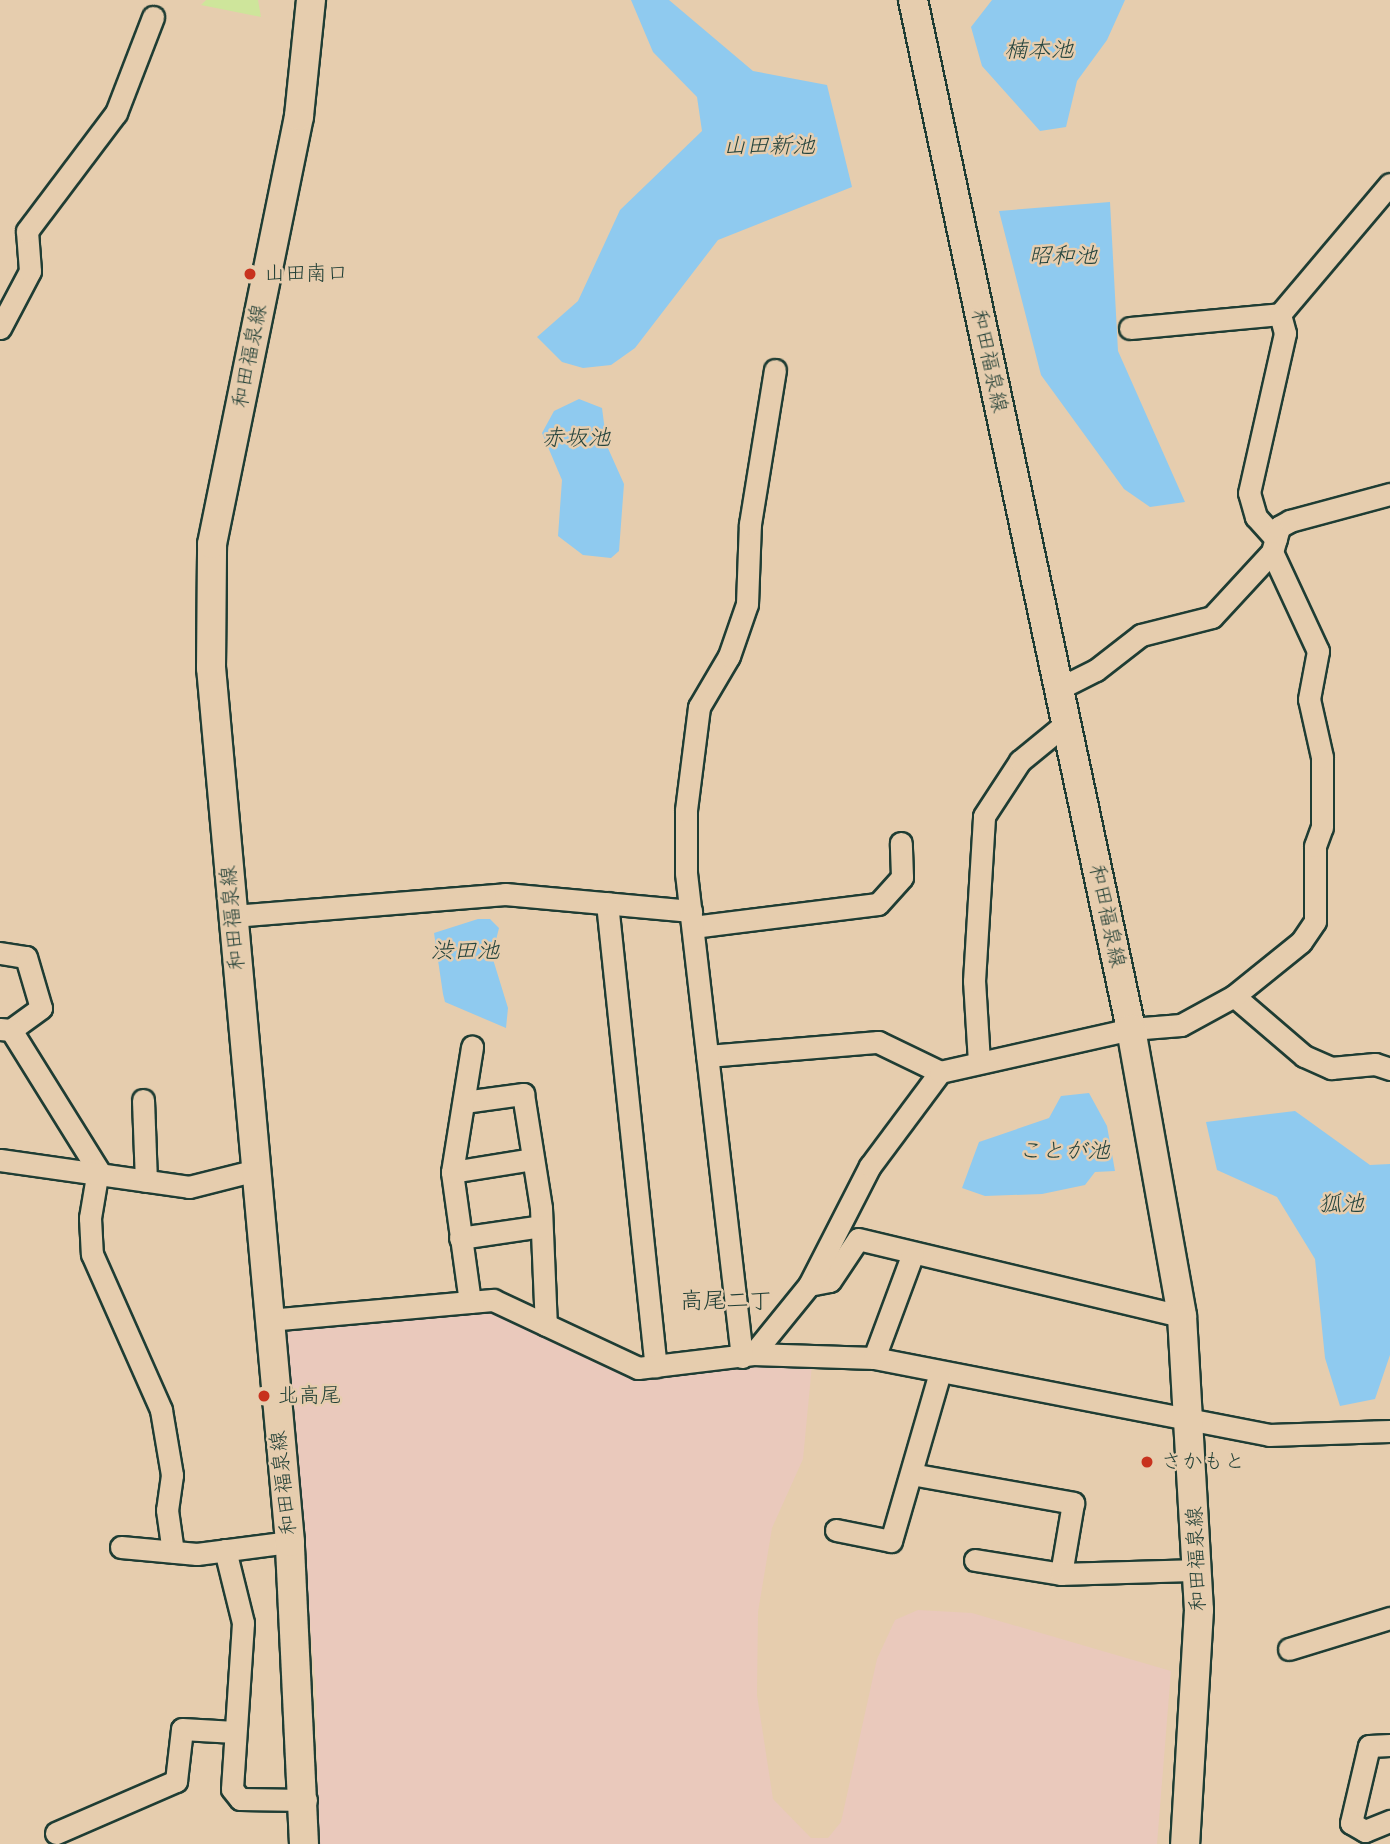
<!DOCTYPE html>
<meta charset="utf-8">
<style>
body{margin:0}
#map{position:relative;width:1390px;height:1844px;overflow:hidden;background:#e6cdae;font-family:"Balsamiq Sans","Klee One",sans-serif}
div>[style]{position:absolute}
.built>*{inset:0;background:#eac9bc}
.green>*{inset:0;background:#cee59b}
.water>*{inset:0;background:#8fcaef}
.roads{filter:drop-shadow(2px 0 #1f3d34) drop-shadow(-2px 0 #1f3d34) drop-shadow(0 2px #1f3d34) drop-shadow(0 -2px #1f3d34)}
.minor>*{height:21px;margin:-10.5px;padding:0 10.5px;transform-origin:10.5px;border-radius:10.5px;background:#e6cdae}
.major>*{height:28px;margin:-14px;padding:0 14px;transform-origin:14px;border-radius:14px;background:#e6cdae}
.dots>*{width:19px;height:19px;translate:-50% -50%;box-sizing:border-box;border:4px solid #e6cdae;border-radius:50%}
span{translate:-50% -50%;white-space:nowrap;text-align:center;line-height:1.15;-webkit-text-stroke:5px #e6cdae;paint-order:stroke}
.poi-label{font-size:21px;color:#1f3d34}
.left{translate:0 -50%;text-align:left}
.street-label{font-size:21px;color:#1f3d34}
.water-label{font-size:23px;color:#25443d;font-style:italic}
.neighbourhood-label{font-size:23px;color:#1f3d34}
</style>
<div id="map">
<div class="built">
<div style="clip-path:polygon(496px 1309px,593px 1358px,812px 1365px,803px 1459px,772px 1528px,758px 1612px,757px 1695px,773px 1799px,811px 1838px,828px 1838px,841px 1822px,877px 1659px,895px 1620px,918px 1610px,972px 1613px,1171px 1671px,1157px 1844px,319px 1844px,316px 1687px,283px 1331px,290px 1322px)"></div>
</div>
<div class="green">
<div style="clip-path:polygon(206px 0,258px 0,261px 17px,201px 5px)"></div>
</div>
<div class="water">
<div style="clip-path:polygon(631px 0,669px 0,753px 71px,827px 85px,852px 187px,718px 240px,635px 348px,611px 365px,583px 368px,562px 362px,537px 337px,578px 301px,620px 210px,702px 131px,697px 97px,653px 52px)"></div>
<div style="clip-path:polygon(992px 0,1125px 0,1107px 40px,1077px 81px,1066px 127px,1040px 131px,982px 66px,971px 27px)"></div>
<div style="clip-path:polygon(1110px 202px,1118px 351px,1185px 502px,1150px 507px,1124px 489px,1041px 375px,999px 211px)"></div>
<div style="clip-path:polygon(579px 399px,602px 408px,607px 446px,624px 484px,619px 551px,611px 558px,583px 555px,558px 536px,562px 480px,542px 433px,554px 411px)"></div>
<div style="clip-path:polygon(478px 919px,490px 919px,499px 928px,492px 956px,508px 1008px,506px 1028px,445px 1002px,443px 994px,434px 933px)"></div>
<div style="clip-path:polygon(1089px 1093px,1107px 1126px,1115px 1171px,1095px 1172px,1085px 1185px,1042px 1194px,985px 1196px,962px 1188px,979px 1142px,1049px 1118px,1061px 1096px)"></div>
<div style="clip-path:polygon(1295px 1111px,1370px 1165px,1390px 1164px,1390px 1355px,1375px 1399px,1340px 1406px,1325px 1358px,1315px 1259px,1277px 1197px,1217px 1170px,1206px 1122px)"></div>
</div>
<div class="roads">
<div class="minor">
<div style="left:0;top:328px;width:64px;rotate:-62.2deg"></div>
<div style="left:30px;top:271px;width:40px;rotate:-94.3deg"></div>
<div style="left:27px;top:231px;width:148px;rotate:-53deg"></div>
<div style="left:116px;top:113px;width:103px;rotate:-68.9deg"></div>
<div style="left:1130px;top:328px;width:151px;rotate:-5.3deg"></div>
<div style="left:1280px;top:314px;width:170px;rotate:-49.8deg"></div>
<div style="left:1276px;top:539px;width:30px;rotate:-132deg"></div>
<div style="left:1256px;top:517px;width:25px;rotate:-106deg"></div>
<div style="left:1249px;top:493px;width:164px;rotate:-77.3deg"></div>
<div style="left:1285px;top:333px;width:20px;rotate:-105deg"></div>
<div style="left:1058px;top:689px;width:42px;rotate:-26.6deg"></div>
<div style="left:1096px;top:670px;width:57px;rotate:-37.9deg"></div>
<div style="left:1141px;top:635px;width:73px;rotate:-14.2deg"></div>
<div style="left:1212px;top:617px;width:88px;rotate:-47.3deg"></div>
<div style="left:1272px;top:552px;width:26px;rotate:-74deg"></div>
<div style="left:1279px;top:527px;width:13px;rotate:-29deg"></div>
<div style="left:1290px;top:521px;width:104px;rotate:-15.1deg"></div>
<div style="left:607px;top:903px;width:466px;rotate:84deg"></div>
<div style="left:233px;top:916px;width:273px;rotate:-4.6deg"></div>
<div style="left:505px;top:894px;width:187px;rotate:5.2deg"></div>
<div style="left:693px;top:927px;width:186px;rotate:-7.1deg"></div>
<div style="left:878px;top:904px;width:36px;rotate:-48deg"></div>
<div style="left:902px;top:877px;width:34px;rotate:-92deg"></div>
<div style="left:0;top:953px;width:26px;rotate:9deg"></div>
<div style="left:26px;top:957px;width:53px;rotate:73.6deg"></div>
<div style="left:41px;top:1008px;width:37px;rotate:144deg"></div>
<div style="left:1234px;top:996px;width:92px;rotate:40.6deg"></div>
<div style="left:1304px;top:1056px;width:30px;rotate:24deg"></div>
<div style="left:1331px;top:1068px;width:44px;rotate:-5.2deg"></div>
<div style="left:1375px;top:1064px;width:16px;rotate:18deg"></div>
<div style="left:0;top:1029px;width:11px;rotate:5deg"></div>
<div style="left:11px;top:1030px;width:165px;rotate:58.1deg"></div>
<div style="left:98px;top:1170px;width:49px;rotate:99.5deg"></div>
<div style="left:90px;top:1218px;width:36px;rotate:87deg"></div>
<div style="left:92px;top:1254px;width:171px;rotate:66.1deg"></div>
<div style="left:161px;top:1410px;width:66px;rotate:80.4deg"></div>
<div style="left:172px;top:1475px;width:35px;rotate:98deg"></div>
<div style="left:167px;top:1510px;width:42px;rotate:81.9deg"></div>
<div style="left:707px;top:1056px;width:172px;rotate:-4.7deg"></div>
<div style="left:878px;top:1042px;width:69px;rotate:25.8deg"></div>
<div style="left:979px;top:1062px;width:81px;rotate:-93.5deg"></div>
<div style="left:974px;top:981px;width:165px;rotate:-86.5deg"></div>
<div style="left:984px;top:816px;width:66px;rotate:-56.8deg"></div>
<div style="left:1020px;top:761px;width:58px;rotate:-39.4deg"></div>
<div style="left:143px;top:1100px;width:81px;rotate:87.9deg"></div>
<div style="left:464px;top:1102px;width:60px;rotate:-7.7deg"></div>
<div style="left:523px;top:1094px;width:115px;rotate:81deg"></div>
<div style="left:541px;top:1208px;width:117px;rotate:87.6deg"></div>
<div style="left:0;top:1160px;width:191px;rotate:8.1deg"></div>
<div style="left:189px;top:1187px;width:69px;rotate:-14.2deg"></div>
<div style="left:452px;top:1172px;width:81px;rotate:-9.2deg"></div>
<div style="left:460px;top:1238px;width:82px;rotate:-8.4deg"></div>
<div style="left:809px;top:1285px;width:21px;rotate:-11deg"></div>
<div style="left:830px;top:1281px;width:50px;rotate:-56.3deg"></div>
<div style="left:858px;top:1239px;width:333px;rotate:13.4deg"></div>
<div style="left:470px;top:1302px;width:131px;rotate:-97.9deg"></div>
<div style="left:452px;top:1172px;width:127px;rotate:-80.9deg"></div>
<div style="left:268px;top:1320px;width:226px;rotate:-5.1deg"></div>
<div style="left:493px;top:1300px;width:160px;rotate:25.1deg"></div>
<div style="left:638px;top:1368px;width:116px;rotate:-6.9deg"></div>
<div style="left:753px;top:1354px;width:121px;rotate:1.9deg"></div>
<div style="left:874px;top:1358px;width:402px;rotate:11deg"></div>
<div style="left:1269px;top:1435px;width:121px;rotate:-1.9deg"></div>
<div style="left:753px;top:1354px;width:89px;rotate:-50.9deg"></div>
<div style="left:809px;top:1285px;width:134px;rotate:-62.9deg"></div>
<div style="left:870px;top:1166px;width:117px;rotate:-53.3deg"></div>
<div style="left:940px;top:1072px;width:196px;rotate:-12.7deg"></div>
<div style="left:1131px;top:1029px;width:50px;rotate:-4.6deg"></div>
<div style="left:1181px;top:1025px;width:60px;rotate:-28.7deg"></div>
<div style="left:1234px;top:996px;width:86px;rotate:-38.9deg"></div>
<div style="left:1301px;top:942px;width:25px;rotate:-56deg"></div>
<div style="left:1315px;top:921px;width:75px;rotate:-90deg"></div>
<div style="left:1315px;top:846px;width:20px;rotate:-70deg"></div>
<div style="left:1322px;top:827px;width:70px;rotate:-90deg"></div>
<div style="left:1322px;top:757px;width:59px;rotate:-102.6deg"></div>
<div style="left:1309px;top:699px;width:49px;rotate:-79.4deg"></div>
<div style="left:1318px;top:651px;width:109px;rotate:-114.9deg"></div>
<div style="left:742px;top:1357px;width:487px;rotate:-96.6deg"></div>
<div style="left:686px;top:873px;width:63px;rotate:-90deg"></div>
<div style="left:686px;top:810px;width:104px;rotate:-82.8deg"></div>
<div style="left:699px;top:707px;width:59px;rotate:-59.5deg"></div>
<div style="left:729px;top:656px;width:55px;rotate:-70.9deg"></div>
<div style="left:747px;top:604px;width:80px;rotate:-87.9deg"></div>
<div style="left:750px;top:524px;width:156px;rotate:-80.8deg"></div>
<div style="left:874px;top:1358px;width:112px;rotate:-69.6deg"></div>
<div style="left:911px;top:1474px;width:165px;rotate:10.1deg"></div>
<div style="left:1073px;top:1503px;width:72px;rotate:99.6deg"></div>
<div style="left:836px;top:1530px;width:56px;rotate:11.3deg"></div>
<div style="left:891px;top:1541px;width:176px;rotate:-73.8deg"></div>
<div style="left:121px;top:1547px;width:76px;rotate:5.3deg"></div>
<div style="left:197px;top:1554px;width:94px;rotate:-7.4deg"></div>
<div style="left:225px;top:1550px;width:75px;rotate:76.1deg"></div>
<div style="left:243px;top:1623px;width:166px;rotate:93.8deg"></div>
<div style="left:232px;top:1789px;width:13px;rotate:51deg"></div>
<div style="left:240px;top:1799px;width:66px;rotate:0.9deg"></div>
<div style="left:975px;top:1560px;width:87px;rotate:9.2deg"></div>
<div style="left:1061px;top:1574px;width:137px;rotate:-1.7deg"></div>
<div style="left:1289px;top:1649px;width:106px;rotate:-17.1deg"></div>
<div style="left:1390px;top:1745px;width:21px;rotate:177deg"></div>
<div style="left:1369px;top:1746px;width:79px;rotate:103.2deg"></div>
<div style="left:1351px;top:1823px;width:16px;rotate:30deg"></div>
<div style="left:1365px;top:1831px;width:27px;rotate:-22deg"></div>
<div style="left:56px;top:1833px;width:131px;rotate:-23.4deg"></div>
<div style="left:176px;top:1781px;width:52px;rotate:-83.4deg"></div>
<div style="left:182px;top:1729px;width:53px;rotate:3.2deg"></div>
</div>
<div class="major">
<div style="left:913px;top:0;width:1052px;rotate:78.04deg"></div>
<div style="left:1131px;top:1029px;width:291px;rotate:79.9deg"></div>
<div style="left:1182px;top:1316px;width:294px;rotate:86.7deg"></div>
<div style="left:1199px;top:1610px;width:234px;rotate:93.4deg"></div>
<div style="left:304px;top:1844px;width:302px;rotate:-92.7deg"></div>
<div style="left:290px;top:1542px;width:878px;rotate:-95.16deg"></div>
<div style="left:211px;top:668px;width:124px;rotate:-89.5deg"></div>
<div style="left:212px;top:544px;width:437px;rotate:-78.5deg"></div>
<div style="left:299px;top:116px;width:117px;rotate:-84.1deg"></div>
</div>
</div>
<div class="dots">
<div style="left:250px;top:274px;background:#c8321e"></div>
<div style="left:264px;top:1396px;background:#c8321e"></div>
<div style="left:1147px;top:1462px;background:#c8321e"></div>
</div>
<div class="poi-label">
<span class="left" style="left:264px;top:274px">山田南口</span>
<span class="left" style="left:278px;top:1396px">北高尾</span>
<span class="left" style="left:1161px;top:1462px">さかもと</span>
</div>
<div class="street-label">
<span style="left:250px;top:356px;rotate:-79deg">和田福泉線</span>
<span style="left:989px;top:361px;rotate:78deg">和田福泉線</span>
<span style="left:1107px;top:916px;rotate:78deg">和田福泉線</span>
<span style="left:233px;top:918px;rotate:-95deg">和田福泉線</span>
<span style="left:284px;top:1483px;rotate:-96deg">和田福泉線</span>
<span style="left:1197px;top:1559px;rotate:-92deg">和田福泉線</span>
</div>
<div class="water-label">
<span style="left:1039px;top:50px">楠本池</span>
<span style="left:769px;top:146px">山田新池</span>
<span style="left:1063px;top:256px">昭和池</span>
<span style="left:576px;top:438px">赤坂池</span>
<span style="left:465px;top:951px">渋田池</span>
<span style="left:1064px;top:1151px">ことが池</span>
<span style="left:1341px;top:1204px">狐池</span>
</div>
<div class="neighbourhood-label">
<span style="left:726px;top:1301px">高尾二丁</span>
</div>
</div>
